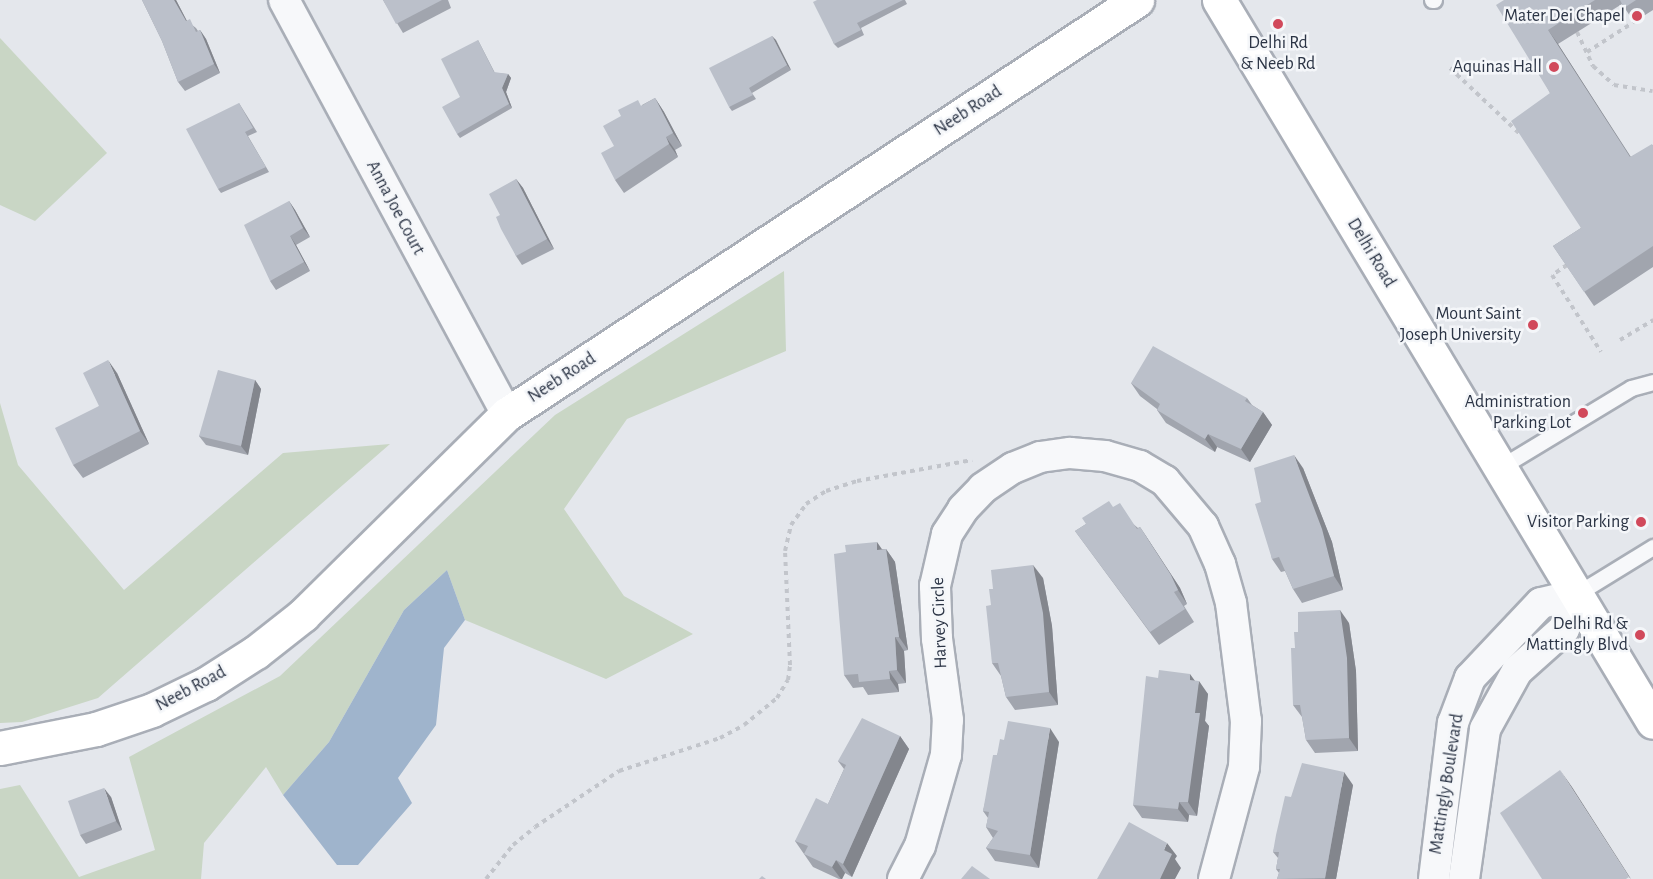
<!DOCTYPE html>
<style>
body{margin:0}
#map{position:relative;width:1653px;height:879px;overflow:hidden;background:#e4e7ec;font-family:"Alegreya Sans",sans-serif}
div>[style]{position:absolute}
.green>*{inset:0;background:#c9d6c5}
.water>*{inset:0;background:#9fb4cc}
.path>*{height:4px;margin-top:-2px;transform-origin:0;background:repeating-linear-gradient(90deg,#c2c5cb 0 4.5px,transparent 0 9px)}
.roads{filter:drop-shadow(2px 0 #a9aeb7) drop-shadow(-2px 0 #a9aeb7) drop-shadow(0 2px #a9aeb7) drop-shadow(0 -2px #a9aeb7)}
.lane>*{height:15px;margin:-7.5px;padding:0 7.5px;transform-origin:7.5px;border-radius:7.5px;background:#f7f8fa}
.street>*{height:30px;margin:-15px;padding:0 15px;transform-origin:15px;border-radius:15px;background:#f7f8fa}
.secondary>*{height:33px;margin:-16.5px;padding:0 16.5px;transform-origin:16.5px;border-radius:16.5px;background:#fff}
.wall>*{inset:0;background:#a1a5ae}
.shaded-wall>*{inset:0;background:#83868d}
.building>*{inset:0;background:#bbc0ca}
.dots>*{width:16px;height:16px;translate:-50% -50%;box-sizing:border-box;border:3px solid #f4f6f9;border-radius:50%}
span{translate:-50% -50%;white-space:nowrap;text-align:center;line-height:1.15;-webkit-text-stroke:5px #f4f6f9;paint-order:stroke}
.poi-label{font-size:18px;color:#2b3445}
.right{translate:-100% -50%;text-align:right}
.street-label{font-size:18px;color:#2b3445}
</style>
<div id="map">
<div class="green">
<div style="clip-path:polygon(0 38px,107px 153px,35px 221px,0 205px)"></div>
<div style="clip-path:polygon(784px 271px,786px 351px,627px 419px,564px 509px,624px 596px,693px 634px,606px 679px,465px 620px,447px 570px,404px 610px,329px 742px,283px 795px,266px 767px,204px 843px,201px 879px,0 879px,0 789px,20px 785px,79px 877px,155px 850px,129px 757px,280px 676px,555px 415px)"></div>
<div style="clip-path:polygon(0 403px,18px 465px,124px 590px,283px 453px,390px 444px,98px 698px,22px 722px,0 723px)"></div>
</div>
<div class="water">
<div style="clip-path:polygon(447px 570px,465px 620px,444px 648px,436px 725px,398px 778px,412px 803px,358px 865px,337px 865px,283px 795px,329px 742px,404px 610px)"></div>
</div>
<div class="path">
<div style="left:1577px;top:32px;width:38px;rotate:65deg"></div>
<div style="left:1593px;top:66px;width:28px;rotate:42deg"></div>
<div style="left:1614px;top:85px;width:39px;rotate:9deg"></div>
<div style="left:1587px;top:52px;width:56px;rotate:-32.6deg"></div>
<div style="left:1450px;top:68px;width:98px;rotate:43.3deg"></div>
<div style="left:1567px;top:265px;width:18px;rotate:146deg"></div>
<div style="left:1552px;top:275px;width:91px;rotate:57.5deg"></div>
<div style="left:1620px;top:340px;width:39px;rotate:-31deg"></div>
<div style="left:486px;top:879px;width:43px;rotate:-51.5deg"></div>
<div style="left:513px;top:845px;width:28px;rotate:-39deg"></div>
<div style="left:535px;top:827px;width:101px;rotate:-33.7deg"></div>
<div style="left:619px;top:771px;width:106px;rotate:-18.1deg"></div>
<div style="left:720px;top:738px;width:27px;rotate:-28deg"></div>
<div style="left:744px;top:725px;width:43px;rotate:-39.3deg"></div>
<div style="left:777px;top:698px;width:21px;rotate:-59deg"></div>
<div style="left:788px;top:680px;width:15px;rotate:-82deg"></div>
<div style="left:790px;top:665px;width:114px;rotate:-92.5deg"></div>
<div style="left:785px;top:551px;width:27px;rotate:-77deg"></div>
<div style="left:791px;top:525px;width:26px;rotate:-54deg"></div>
<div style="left:806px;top:504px;width:24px;rotate:-33deg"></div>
<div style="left:826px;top:491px;width:33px;rotate:-18deg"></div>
<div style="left:857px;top:481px;width:117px;rotate:-10.3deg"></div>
</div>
<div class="roads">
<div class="lane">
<div style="left:1432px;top:0;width:2px"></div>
<div style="left:1499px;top:468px;width:154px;rotate:-31.2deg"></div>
<div style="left:1631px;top:388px;width:23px;rotate:-15deg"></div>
<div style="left:1575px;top:595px;width:92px;rotate:-31.6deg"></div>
</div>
<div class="street">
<div style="left:284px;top:0;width:470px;rotate:61.7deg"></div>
<div style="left:903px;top:879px;width:37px;rotate:-63deg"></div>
<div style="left:920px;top:846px;width:95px;rotate:-74.1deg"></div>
<div style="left:946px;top:755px;width:35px;rotate:-87deg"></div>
<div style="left:948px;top:720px;width:82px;rotate:-97.7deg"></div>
<div style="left:937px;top:639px;width:53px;rotate:-92.2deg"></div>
<div style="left:935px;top:586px;width:53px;rotate:-77deg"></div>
<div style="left:947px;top:534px;width:30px;rotate:-57deg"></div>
<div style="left:963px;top:509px;width:29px;rotate:-46deg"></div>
<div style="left:983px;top:488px;width:36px;rotate:-34deg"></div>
<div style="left:1013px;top:468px;width:29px;rotate:-22deg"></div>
<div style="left:1040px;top:457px;width:30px;rotate:-8deg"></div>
<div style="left:1070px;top:453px;width:35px;rotate:5deg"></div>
<div style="left:1105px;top:456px;width:36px;rotate:16deg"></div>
<div style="left:1140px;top:466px;width:29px;rotate:31deg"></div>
<div style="left:1165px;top:481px;width:59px;rotate:49.8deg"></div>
<div style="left:1203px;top:526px;width:42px;rotate:65.9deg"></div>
<div style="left:1220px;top:564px;width:41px;rotate:74.2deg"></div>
<div style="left:1231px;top:603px;width:119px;rotate:82.8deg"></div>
<div style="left:1246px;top:721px;width:46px;rotate:92.5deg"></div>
<div style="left:1244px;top:767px;width:116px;rotate:105deg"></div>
<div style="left:1434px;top:879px;width:157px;rotate:-83.1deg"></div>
<div style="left:1453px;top:723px;width:48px;rotate:-69.3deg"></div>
<div style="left:1470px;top:678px;width:103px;rotate:-46.6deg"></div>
<div style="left:1541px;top:603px;width:35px;rotate:-13deg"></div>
<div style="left:1464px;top:879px;width:151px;rotate:-82deg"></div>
<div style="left:1485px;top:729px;width:66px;rotate:-61.1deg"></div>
<div style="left:1517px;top:671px;width:63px;rotate:-41.8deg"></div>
<div style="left:1564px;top:629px;width:36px;rotate:-72deg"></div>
</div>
<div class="secondary">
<div style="left:1219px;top:0;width:842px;rotate:58.99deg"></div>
<div style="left:0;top:748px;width:98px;rotate:-11.2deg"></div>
<div style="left:96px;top:729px;width:59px;rotate:-18.7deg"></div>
<div style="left:152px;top:710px;width:60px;rotate:-25.7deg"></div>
<div style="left:206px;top:684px;width:59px;rotate:-32.6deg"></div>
<div style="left:256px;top:652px;width:60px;rotate:-38.2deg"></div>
<div style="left:303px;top:615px;width:286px;rotate:-44.6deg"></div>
<div style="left:507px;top:414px;width:754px;rotate:-33.31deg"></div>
</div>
</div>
<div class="wall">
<div style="clip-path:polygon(142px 0,176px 0,187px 21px,196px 28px,198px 31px,200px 30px,206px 39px,220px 73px,185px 91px,178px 82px,162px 41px)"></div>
<div style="clip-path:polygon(383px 0,448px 0,451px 8px,403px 33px)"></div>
<div style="clip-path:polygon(817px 0,905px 0,907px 4px,861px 28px,864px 35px,838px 48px,834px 44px)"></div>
<div style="clip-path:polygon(1504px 0,1653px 0,1653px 10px,1634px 22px,1622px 4px,1558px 44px,1631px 157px,1653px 145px,1653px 267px,1594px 306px,1553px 246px,1581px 228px,1550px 93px)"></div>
<div style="clip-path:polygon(772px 36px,791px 70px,752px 93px,756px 99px,732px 111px,729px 107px)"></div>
<div style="clip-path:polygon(478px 40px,495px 73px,508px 74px,511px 78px,506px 92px,512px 108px,460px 138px,457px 134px,460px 97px)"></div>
<div style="clip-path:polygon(655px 98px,664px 112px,682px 146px,675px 150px,678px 157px,624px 193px,615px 180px,642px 105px)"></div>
<div style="clip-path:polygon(239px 103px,257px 132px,248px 136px,269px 172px,221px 193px,218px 189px)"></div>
<div style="clip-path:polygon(516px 179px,523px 188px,554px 249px,522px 265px,516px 256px,500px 215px)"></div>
<div style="clip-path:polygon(289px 201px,295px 210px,310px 237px,296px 245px,310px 271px,276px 290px,270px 281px)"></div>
<div style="clip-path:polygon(117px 373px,149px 444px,83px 478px,73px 465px,99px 406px)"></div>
<div style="clip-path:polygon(255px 380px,261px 389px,248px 455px,206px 445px,199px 436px)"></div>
<div style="clip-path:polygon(1131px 383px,1247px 398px,1252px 405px,1263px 412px,1272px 425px,1250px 462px,1217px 447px,1215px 452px,1166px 423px,1157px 410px,1157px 409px,1140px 396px)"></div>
<div style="clip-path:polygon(1303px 468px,1332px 542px,1343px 590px,1302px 603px,1293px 589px,1285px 571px,1281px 572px,1272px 559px,1261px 502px)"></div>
<div style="clip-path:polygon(1113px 507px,1138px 528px,1140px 527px,1180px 588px,1187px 604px,1184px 606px,1194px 622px,1159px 645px,1075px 531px)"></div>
<div style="clip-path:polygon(882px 549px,886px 549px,895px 562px,908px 650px,904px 651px,906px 683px,898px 684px,899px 692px,868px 695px,863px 687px,853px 688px,844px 675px)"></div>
<div style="clip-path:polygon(1043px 578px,1052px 626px,1058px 705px,1015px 710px,1006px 697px,1001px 676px,992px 663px,991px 605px)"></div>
<div style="clip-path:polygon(1349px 623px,1356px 671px,1358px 751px,1315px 753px,1306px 740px,1302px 717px,1293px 705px,1295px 648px)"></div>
<div style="clip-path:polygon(1195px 681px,1208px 694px,1205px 721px,1209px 726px,1197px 816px,1189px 815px,1188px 822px,1142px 818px,1133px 805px)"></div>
<div style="clip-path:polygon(900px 736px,909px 749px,852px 877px,845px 873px,842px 879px,839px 879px,813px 867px,795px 841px,828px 804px,844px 769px,838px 761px)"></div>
<div style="clip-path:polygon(1004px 740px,1059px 742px,1039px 868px,995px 861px,986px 848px,993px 838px,986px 827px,988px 818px,983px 811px,997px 755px)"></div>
<div style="clip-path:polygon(1353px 785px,1336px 879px,1277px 879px,1279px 873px,1276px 869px,1278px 858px,1273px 852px,1291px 797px)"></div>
<div style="clip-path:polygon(111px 797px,122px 830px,86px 844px,80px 835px)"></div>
</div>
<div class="shaded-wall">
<div style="clip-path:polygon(174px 0,176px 0,192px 31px,186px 21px)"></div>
<div style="clip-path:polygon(200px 30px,206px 39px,220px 73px,214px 64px)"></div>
<div style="clip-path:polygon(1548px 30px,1558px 44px,1640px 172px,1630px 157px)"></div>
<div style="clip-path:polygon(772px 36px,776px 40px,791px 70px,787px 65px)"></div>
<div style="clip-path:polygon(508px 74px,511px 78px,506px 92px,512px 108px,509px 104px,502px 88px)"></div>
<div style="clip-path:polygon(655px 98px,664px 112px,682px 146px,673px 133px)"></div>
<div style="clip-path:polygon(666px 137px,675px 150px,678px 157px,669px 144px)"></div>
<div style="clip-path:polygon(516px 179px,523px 188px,554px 249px,547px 239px)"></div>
<div style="clip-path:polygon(289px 201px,295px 210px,310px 237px,303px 228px)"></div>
<div style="clip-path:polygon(290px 236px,296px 245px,310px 271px,304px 262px)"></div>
<div style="clip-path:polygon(108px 360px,117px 373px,149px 444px,140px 431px)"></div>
<div style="clip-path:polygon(255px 380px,261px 389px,248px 455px,241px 446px)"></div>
<div style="clip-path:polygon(1263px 412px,1272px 425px,1250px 462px,1241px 449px)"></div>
<div style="clip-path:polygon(1208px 434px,1217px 447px,1215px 452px,1205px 439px)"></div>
<div style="clip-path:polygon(1294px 455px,1303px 468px,1332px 542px,1343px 590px,1334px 576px)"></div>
<div style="clip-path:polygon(1140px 527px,1180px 588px,1187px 604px,1178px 590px)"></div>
<div style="clip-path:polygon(877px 542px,886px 555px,877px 550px)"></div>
<div style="clip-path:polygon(886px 549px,895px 562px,908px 650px,899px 637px)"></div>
<div style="clip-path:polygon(1033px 565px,1043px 578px,1052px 626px,1058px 705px,1049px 692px)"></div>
<div style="clip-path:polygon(1340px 610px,1349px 623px,1356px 671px,1358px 751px,1349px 738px)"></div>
<div style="clip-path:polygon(895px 637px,904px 651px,906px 683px,897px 670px)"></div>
<div style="clip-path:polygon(889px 671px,898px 684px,899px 692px,890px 679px)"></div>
<div style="clip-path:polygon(1190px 674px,1198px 685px,1199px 681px,1208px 694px,1205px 721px,1209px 726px,1197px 816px,1188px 802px,1195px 713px,1190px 680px)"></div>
<div style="clip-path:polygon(1050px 728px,1059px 742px,1039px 868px,1030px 855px)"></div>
<div style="clip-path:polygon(900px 736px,909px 749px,852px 877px,843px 864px)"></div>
<div style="clip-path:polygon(1560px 770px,1572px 787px,1631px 879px,1629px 877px)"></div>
<div style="clip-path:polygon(1344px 772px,1353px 785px,1336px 879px,1325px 879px)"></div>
<div style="clip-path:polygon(104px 788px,111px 797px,122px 830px,116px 821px)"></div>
<div style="clip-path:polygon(1179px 802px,1189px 815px,1188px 822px,1178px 809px)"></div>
<div style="clip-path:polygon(1167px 843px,1177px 856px,1175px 859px,1181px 868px,1175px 879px,1160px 879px,1164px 850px)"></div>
<div style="clip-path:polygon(836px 860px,845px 873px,842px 879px,841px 879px,832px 867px)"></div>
</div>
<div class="building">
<div style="clip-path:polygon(142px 0,174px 0,186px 21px,190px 19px,196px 32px,200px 30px,214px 64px,178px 82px,162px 41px)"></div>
<div style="clip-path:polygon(383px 0,442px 0,396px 24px)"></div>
<div style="clip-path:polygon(817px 0,903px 0,857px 23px,861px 30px,834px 44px,813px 2px)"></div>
<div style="clip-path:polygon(1504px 0,1595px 0,1548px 30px,1630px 157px,1652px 144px,1653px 146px,1653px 246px,1584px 292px,1553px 246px,1581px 228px,1511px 121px,1550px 93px,1496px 5px)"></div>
<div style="clip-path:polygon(1620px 0,1636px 0,1624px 8px)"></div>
<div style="clip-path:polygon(772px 36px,787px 65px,749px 88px,753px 95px,729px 107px,709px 68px)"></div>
<div style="clip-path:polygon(478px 40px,494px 72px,508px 74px,502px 88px,509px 104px,457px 134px,442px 107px,460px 97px,441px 59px)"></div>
<div style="clip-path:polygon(655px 98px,673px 133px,666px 137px,669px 144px,615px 180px,601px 153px,614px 146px,603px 126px,621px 116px,618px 110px,638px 100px,641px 106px)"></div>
<div style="clip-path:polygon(239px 103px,253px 128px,245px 132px,266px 167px,218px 189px,186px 129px)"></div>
<div style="clip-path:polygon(516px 179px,547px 239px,516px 256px,501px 229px,496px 217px,500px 215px,489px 194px)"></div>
<div style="clip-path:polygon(289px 201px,303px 228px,290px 236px,304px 262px,270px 281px,244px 225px)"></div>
<div style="clip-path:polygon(1153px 346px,1247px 398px,1245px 401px,1263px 412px,1241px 449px,1208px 434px,1205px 439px,1157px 410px,1160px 404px,1131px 383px)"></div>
<div style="clip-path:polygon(108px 360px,140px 431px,73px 465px,55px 428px,99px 406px,83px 373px)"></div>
<div style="clip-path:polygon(218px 370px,255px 380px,241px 446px,199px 436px)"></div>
<div style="clip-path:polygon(1294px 455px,1322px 529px,1334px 576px,1293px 589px,1279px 557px,1272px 559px,1255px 504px,1261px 502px,1254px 468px)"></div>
<div style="clip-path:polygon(1109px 501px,1113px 507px,1120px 503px,1137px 529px,1140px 527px,1171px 575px,1178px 590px,1174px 592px,1185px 609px,1150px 632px,1075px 531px,1086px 524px,1082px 518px)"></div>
<div style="clip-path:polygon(877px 542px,877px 550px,886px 549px,899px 637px,895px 637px,897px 670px,889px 671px,890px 679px,859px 682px,858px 674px,844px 675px,834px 554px,846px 552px,845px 545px)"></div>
<div style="clip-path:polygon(1033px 565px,1043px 613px,1049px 692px,1006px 697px,998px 663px,992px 663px,986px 606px,991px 605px,989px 589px,993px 589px,991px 570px)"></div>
<div style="clip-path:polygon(1340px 610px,1347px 658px,1349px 738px,1306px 740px,1300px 705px,1293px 705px,1291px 648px,1295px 648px,1294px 632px,1298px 632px,1298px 612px)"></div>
<div style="clip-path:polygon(1159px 670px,1190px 674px,1190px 680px,1199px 681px,1195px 713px,1200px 713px,1188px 802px,1179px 802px,1178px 809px,1133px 805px,1146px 676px,1158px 678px)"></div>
<div style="clip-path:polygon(862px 718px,900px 736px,843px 864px,836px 860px,832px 867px,804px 854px,808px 846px,795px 841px,816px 798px,828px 804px,846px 765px,838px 761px)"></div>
<div style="clip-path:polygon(1008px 721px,1050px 728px,1030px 855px,986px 848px,998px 831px,986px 827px,989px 812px,983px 811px,993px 755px,997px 755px,1000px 739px,1004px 740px)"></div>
<div style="clip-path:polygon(1302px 763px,1344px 772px,1325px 878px,1277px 879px,1280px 869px,1276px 869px,1279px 852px,1273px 852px,1276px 835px,1285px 796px,1291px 797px)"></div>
<div style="clip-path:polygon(1560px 770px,1629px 877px,1626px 879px,1542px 879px,1500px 813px)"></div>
<div style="clip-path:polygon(104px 788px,116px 821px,80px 835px,68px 801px)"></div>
<div style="clip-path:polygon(1129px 822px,1167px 843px,1164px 850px,1172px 854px,1160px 879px,1097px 879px)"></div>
<div style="clip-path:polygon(972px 866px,990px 879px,961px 879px)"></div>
<div style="clip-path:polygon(762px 876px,766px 879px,759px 879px)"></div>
</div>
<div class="dots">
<div style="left:1637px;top:16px;background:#d1495b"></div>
<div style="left:1278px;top:24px;background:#d1495b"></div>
<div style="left:1554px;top:67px;background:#d1495b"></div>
<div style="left:1533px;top:325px;background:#d1495b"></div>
<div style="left:1583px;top:413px;background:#d1495b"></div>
<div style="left:1641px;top:522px;background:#d1495b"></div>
<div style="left:1640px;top:635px;background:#d1495b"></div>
</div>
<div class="poi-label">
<span class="right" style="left:1625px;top:16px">Mater Dei Chapel</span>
<span style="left:1278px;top:54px">Delhi Rd<br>&amp; Neeb Rd</span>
<span class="right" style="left:1542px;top:67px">Aquinas Hall</span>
<span class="right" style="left:1521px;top:325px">Mount Saint<br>Joseph University</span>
<span class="right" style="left:1571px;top:413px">Administration<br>Parking Lot</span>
<span class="right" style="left:1629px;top:522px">Visitor Parking</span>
<span class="right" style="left:1628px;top:635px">Delhi Rd &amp;<br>Mattingly Blvd</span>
</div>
<div class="street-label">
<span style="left:968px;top:111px;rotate:-33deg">Neeb Road</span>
<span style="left:395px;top:208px;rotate:62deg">Anna Joe Court</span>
<span style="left:1371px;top:253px;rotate:59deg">Delhi Road</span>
<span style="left:562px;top:378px;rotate:-33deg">Neeb Road</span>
<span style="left:940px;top:623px;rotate:-92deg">Harvey Circle</span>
<span style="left:191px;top:689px;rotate:-28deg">Neeb Road</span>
<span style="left:1447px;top:784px;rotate:-81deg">Mattingly Boulevard</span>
</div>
</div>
